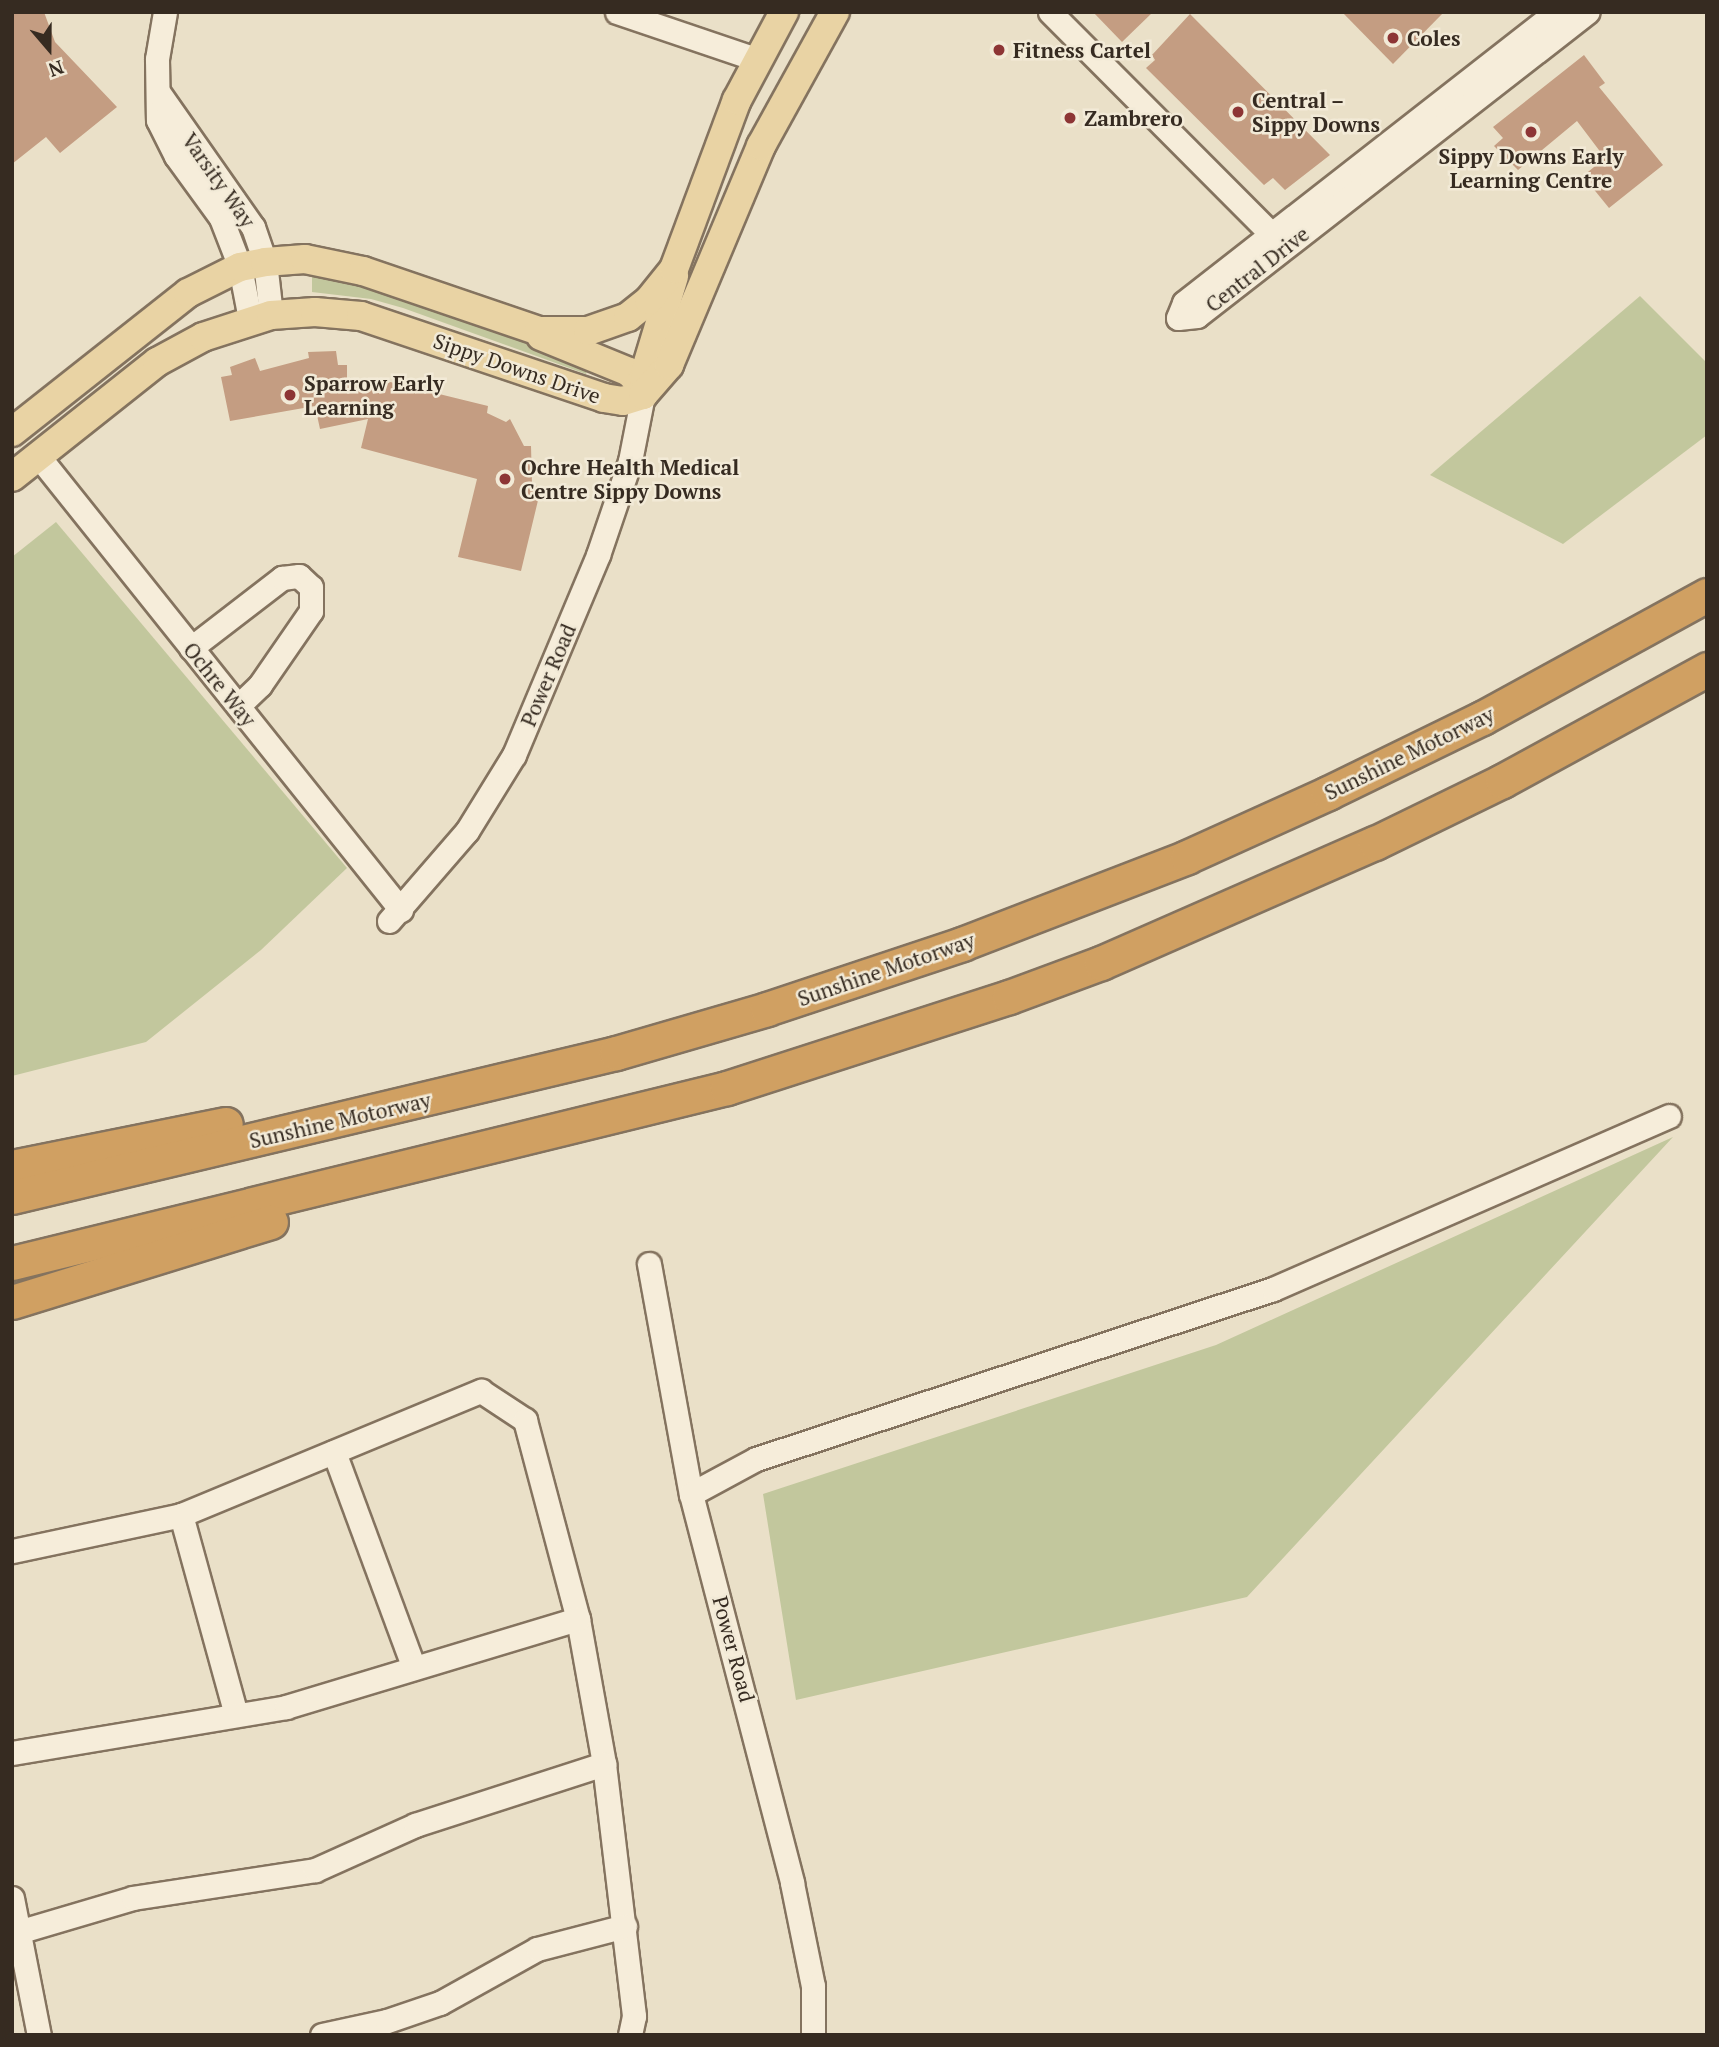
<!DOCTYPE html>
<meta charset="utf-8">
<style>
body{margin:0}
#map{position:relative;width:1719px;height:2047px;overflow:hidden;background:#eae0c8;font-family:"PT Serif",serif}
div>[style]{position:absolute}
.green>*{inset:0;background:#c2c79d}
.building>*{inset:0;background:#c49d82}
.roads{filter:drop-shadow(2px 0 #84735f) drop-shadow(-2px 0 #84735f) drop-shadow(0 2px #84735f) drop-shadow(0 -2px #84735f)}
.minor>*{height:23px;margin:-11.5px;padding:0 11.5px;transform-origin:11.5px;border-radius:11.5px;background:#f6edda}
.major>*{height:28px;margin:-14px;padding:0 14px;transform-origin:14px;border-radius:14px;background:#e9d3a4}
.highway>*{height:33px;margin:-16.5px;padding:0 16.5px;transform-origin:16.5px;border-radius:16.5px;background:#d0a062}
.dots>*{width:19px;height:19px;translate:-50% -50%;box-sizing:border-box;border:4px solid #f2ead7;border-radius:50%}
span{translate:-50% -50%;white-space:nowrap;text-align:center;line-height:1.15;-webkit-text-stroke:5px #f2ead7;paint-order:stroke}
.poi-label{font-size:21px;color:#362b21;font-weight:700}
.left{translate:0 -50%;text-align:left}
.street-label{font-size:21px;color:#362b21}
.frame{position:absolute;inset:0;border:14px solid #362b21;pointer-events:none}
.north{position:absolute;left:14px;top:14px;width:70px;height:70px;-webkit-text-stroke:5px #f2ead7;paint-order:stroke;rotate:160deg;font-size:19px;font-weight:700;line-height:28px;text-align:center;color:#362b21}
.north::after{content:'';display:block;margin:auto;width:24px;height:32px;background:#362b21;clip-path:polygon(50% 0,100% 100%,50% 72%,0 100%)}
</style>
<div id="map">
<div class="green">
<div style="clip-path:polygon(312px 275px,388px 290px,589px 364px,586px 374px,403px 308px,371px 299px,312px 292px)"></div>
<div style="clip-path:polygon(1640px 296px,1707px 363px,1707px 435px,1563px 544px,1430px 475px)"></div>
<div style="clip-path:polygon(56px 522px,347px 868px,261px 950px,146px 1042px,12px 1076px,12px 557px)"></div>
<div style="clip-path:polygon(1673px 1137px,1247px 1597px,796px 1700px,763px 1494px,1216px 1345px)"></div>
</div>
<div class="building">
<div style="clip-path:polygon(12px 12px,44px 12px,55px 42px,117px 107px,60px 153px,46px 137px,12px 164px)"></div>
<div style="clip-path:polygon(1093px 12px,1153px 12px,1122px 42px)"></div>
<div style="clip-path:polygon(1342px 12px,1444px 12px,1393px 64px)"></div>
<div style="clip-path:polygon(1190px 14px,1330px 155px,1285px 190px,1273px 178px,1264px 185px,1146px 68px,1155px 60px,1152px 55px)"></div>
<div style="clip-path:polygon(1584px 55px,1605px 83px,1599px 87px,1663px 165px,1609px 208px,1583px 176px,1605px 158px,1577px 121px,1518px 170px,1494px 146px,1503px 138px,1493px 127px)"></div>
<div style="clip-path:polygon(336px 351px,338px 365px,347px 365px,347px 382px,375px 389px,378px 379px,488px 406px,487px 413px,506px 422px,510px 419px,524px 446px,531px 446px,532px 484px,541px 488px,521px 571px,458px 557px,477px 479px,361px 448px,368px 419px,320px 429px,315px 406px,230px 421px,221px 377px,232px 375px,230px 367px,255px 358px,260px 371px,309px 358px,308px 352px)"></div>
</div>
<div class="roads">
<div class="minor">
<div style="left:165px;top:12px;width:48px;rotate:99.7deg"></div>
<div style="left:157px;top:59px;width:61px;rotate:89.1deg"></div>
<div style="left:158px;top:120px;width:40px;rotate:63.4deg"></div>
<div style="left:176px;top:156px;width:77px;rotate:54deg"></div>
<div style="left:221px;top:218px;width:53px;rotate:68.8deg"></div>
<div style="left:240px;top:267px;width:53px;rotate:79.1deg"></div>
<div style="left:617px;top:12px;width:147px;rotate:18.7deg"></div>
<div style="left:1050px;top:12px;width:329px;rotate:45.1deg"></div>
<div style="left:1556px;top:12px;width:472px;rotate:142deg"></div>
<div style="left:1184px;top:303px;width:16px;rotate:112deg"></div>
<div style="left:1178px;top:318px;width:19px;rotate:-6deg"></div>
<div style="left:1197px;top:316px;width:495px;rotate:-37.9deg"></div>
<div style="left:159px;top:93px;width:164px;rotate:55deg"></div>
<div style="left:253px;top:227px;width:37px;rotate:71deg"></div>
<div style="left:265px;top:262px;width:53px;rotate:83.5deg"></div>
<div style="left:39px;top:457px;width:580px;rotate:51.37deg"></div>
<div style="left:191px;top:648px;width:115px;rotate:-37.6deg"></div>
<div style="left:282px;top:578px;width:17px;rotate:-7deg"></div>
<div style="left:299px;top:576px;width:16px;rotate:43deg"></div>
<div style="left:311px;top:587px;width:24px;rotate:90deg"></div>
<div style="left:311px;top:611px;width:90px;rotate:124.6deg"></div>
<div style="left:260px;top:685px;width:30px;rotate:136deg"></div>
<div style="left:389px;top:921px;width:119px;rotate:-49.1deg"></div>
<div style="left:467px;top:831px;width:89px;rotate:-58.3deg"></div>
<div style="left:514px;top:755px;width:217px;rotate:-67.2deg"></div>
<div style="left:598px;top:555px;width:99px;rotate:-71.2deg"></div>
<div style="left:630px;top:461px;width:67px;rotate:-78.9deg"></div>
<div style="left:649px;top:1264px;width:234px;rotate:79.7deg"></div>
<div style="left:691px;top:1494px;width:402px;rotate:75.4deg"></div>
<div style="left:792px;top:1883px;width:105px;rotate:78.5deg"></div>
<div style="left:813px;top:1986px;width:49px;rotate:90deg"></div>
<div style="left:334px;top:1452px;width:230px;rotate:69.7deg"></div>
<div style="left:691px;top:1494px;width:74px;rotate:-28.3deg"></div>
<div style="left:756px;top:1459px;width:544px;rotate:-18.2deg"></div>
<div style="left:1273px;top:1289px;width:432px;rotate:-23.6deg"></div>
<div style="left:181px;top:1515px;width:207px;rotate:74.6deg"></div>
<div style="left:12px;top:1551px;width:173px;rotate:-12deg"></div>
<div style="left:181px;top:1515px;width:325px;rotate:-22.5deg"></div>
<div style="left:481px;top:1391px;width:53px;rotate:33.4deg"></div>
<div style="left:525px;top:1420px;width:206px;rotate:75.1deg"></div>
<div style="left:578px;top:1619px;width:147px;rotate:79.8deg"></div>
<div style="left:604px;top:1764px;width:254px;rotate:83.2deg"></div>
<div style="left:634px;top:2016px;width:19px;rotate:102deg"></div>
<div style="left:12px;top:1753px;width:278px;rotate:-9.5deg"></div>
<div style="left:286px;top:1707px;width:305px;rotate:-16.8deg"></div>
<div style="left:12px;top:1898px;width:140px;rotate:78.9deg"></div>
<div style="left:18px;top:1932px;width:120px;rotate:-16.5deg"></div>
<div style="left:133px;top:1898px;width:184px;rotate:-8.7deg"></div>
<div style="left:315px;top:1870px;width:110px;rotate:-24.2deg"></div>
<div style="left:415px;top:1825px;width:199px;rotate:-17.9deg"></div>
<div style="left:322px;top:2035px;width:66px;rotate:-12.2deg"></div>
<div style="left:387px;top:2021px;width:56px;rotate:-18.8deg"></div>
<div style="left:440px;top:2003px;width:111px;rotate:-29.1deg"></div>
<div style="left:537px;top:1949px;width:91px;rotate:-14.6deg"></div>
</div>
<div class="major">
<div style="left:541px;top:336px;width:95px;rotate:22.2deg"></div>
<div style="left:629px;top:372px;width:16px;rotate:45deg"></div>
<div style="left:640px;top:383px;width:12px;rotate:76deg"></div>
<div style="left:643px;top:395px;width:26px;rotate:-83deg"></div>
<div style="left:646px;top:369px;width:97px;rotate:-73.2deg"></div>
<div style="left:12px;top:432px;width:224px;rotate:-38.3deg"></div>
<div style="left:188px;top:293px;width:58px;rotate:-26.6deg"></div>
<div style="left:240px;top:267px;width:25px;rotate:-11deg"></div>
<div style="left:265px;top:262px;width:40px;rotate:-4.3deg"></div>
<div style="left:305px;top:259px;width:59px;rotate:11.7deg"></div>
<div style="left:363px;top:271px;width:186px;rotate:18.8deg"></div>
<div style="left:539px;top:331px;width:49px"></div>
<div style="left:588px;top:331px;width:42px;rotate:-19.3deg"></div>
<div style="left:628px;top:317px;width:27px;rotate:-39deg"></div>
<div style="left:649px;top:300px;width:40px;rotate:-51deg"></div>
<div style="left:674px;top:269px;width:180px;rotate:-69.6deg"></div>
<div style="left:737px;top:100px;width:100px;rotate:-61.9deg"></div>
<div style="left:12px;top:477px;width:185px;rotate:-38.4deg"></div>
<div style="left:157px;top:362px;width:52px;rotate:-28.5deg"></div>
<div style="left:203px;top:337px;width:71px;rotate:-17.9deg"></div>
<div style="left:271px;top:315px;width:44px;rotate:-3.9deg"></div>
<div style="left:315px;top:312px;width:46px;rotate:5deg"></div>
<div style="left:361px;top:316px;width:256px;rotate:18.6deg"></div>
<div style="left:604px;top:398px;width:19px;rotate:9deg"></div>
<div style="left:623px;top:401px;width:21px;rotate:-17deg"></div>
<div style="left:643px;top:395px;width:40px;rotate:-49deg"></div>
<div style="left:669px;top:365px;width:238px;rotate:-67.2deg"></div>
<div style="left:761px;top:146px;width:153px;rotate:-61.1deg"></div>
</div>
<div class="highway">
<div style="left:12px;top:1167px;width:218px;rotate:-11.4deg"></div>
<div style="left:12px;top:1197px;width:621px;rotate:-13.41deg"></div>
<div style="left:616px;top:1053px;width:157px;rotate:-16.2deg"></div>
<div style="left:767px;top:1009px;width:206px;rotate:-18.4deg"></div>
<div style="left:962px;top:944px;width:241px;rotate:-21.1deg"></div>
<div style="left:1187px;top:857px;width:155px;rotate:-24.4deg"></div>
<div style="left:1328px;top:793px;width:171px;rotate:-26deg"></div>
<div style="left:1482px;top:718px;width:256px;rotate:-28.7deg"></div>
<div style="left:12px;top:1263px;width:736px;rotate:-13.75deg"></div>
<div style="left:727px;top:1088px;width:296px;rotate:-17.9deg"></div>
<div style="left:1009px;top:997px;width:98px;rotate:-20.3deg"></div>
<div style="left:1101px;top:963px;width:299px;rotate:-23.7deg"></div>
<div style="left:1375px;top:843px;width:141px;rotate:-26deg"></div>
<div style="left:1502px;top:781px;width:234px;rotate:-28.6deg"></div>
<div style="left:12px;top:1302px;width:271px;rotate:-17.2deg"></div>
</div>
</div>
<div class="dots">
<div style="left:1393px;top:38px;background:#8d3535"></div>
<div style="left:999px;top:50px;background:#8d3535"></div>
<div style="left:1238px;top:112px;background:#8d3535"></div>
<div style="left:1070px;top:118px;background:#8d3535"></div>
<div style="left:1531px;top:132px;background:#8d3535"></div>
<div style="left:290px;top:395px;background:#8d3535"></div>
<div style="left:505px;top:479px;background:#8d3535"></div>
</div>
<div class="poi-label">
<span class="left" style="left:1407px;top:38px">Coles</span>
<span class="left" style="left:1013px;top:50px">Fitness Cartel</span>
<span class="left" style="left:1252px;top:112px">Central –<br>Sippy Downs</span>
<span class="left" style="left:1084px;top:118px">Zambrero</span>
<span style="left:1531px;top:168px">Sippy Downs Early<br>Learning Centre</span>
<span class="left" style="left:304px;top:395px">Sparrow Early<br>Learning</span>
<span class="left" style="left:521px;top:479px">Ochre Health Medical<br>Centre Sippy Downs</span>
</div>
<div class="street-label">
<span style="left:219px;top:180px;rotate:55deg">Varsity Way</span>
<span style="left:1257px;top:269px;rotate:-38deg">Central Drive</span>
<span style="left:517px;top:368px;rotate:19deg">Sippy Downs Drive</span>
<span style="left:548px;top:675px;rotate:-67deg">Power Road</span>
<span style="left:220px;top:684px;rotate:51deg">Ochre Way</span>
<span style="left:1409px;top:753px;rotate:-26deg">Sunshine Motorway</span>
<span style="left:886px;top:969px;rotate:-19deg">Sunshine Motorway</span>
<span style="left:340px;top:1120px;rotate:-13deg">Sunshine Motorway</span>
<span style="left:734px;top:1649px;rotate:75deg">Power Road</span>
</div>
<div class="frame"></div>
<div class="north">N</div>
</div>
